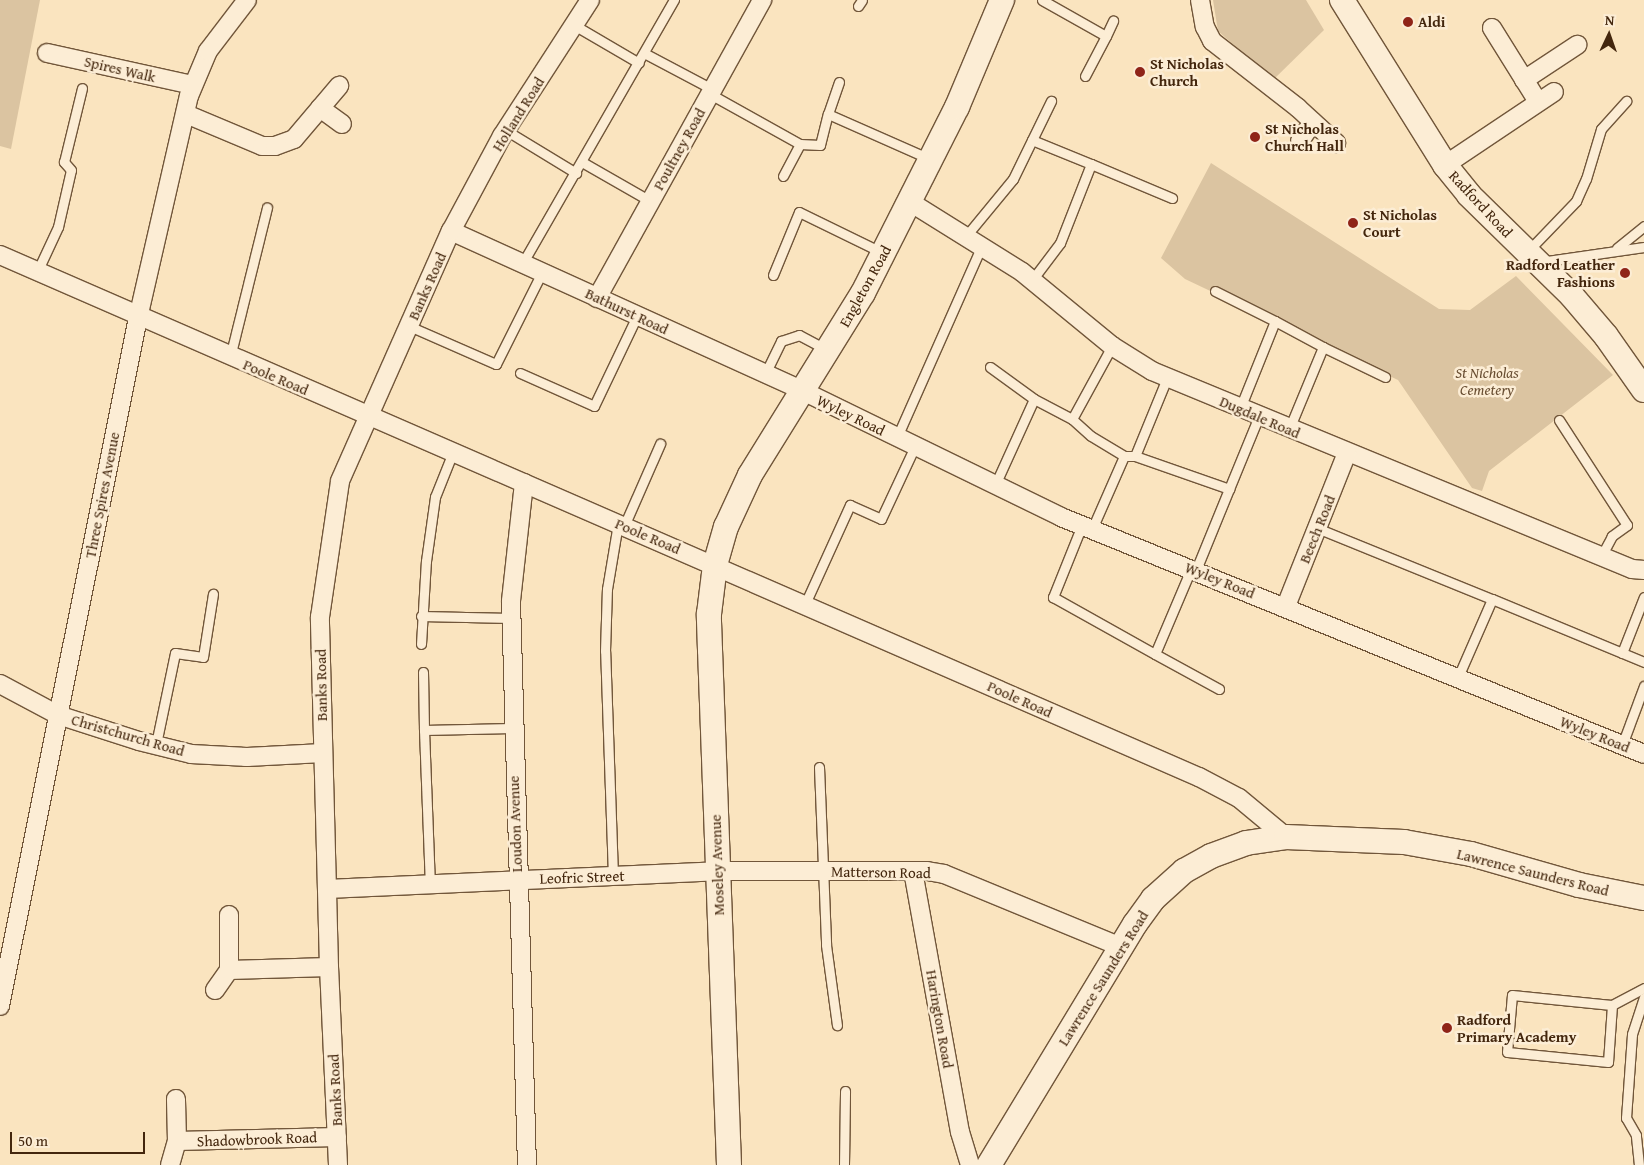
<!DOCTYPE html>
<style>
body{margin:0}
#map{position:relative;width:1644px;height:1165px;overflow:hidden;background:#fae4bf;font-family:"Gentium Book Plus",serif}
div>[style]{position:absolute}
.green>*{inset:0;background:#dbc4a1}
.roads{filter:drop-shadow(1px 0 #71563a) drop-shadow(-1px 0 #71563a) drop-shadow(0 1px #71563a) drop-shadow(0 -1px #71563a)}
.lane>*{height:9px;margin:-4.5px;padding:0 4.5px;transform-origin:4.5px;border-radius:4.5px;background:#fcedd5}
.street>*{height:18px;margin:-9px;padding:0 9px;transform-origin:9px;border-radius:9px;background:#fcedd5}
.secondary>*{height:24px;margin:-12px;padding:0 12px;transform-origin:12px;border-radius:12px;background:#fcedd5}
.dots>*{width:14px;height:14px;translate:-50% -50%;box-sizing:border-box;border:2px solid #fcedd5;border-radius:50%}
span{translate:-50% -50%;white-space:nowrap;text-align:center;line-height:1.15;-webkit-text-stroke:5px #fcedd5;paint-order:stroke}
.poi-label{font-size:15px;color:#43260d;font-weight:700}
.left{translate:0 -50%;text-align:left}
.right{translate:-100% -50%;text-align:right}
.street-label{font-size:15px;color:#43260d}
.park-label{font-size:15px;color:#694e32;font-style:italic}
.north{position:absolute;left:1584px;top:10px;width:50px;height:50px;-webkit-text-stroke:4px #fcedd5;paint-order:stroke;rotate:3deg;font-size:14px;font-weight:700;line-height:20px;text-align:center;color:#43260d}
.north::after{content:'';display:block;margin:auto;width:18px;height:22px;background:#43260d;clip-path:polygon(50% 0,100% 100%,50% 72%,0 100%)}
.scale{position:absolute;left:10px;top:1132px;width:135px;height:22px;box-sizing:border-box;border:2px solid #43260d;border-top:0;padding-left:6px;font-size:15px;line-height:18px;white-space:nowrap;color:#43260d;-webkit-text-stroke:4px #fcedd5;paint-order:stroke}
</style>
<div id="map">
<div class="green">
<div style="clip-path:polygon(0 0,40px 0,11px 149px,0 146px)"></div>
<div style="clip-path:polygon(1213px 0,1306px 0,1324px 30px,1273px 80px,1218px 31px)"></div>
<div style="clip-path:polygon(1211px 163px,1439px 309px,1470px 310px,1516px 276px,1613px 375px,1489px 471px,1482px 491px,1472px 488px,1398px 380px,1185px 279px,1161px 258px)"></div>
</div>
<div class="roads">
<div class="lane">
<div style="left:1042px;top:0;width:73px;rotate:29.4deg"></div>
<div style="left:1106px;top:36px;width:17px;rotate:-65deg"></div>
<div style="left:858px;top:6px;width:7px;rotate:-56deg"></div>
<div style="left:574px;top:25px;width:75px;rotate:30.3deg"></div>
<div style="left:644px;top:53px;width:77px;rotate:27.9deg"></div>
<div style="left:1085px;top:76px;width:45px;rotate:-62.3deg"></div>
<div style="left:839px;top:82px;width:34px;rotate:109deg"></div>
<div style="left:828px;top:114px;width:111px;rotate:23.8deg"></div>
<div style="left:710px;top:94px;width:103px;rotate:29.1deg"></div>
<div style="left:800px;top:144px;width:20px;rotate:3deg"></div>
<div style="left:820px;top:145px;width:32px;rotate:-76deg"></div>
<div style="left:507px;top:131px;width:81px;rotate:31.3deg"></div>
<div style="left:1032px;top:140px;width:64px;rotate:22.1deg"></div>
<div style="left:1091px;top:164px;width:85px;rotate:111.4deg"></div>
<div style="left:1060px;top:243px;width:46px;rotate:127.1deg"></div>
<div style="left:582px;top:162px;width:78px;rotate:29.8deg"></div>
<div style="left:1091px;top:164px;width:88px;rotate:22.8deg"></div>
<div style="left:783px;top:176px;width:36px;rotate:-62deg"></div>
<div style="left:966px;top:236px;width:74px;rotate:-50.5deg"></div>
<div style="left:1013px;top:179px;width:87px;rotate:-64deg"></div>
<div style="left:1617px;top:248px;width:35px;rotate:-39deg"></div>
<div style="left:1527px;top:252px;width:71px;rotate:-46.1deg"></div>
<div style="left:1576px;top:201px;width:24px;rotate:-66deg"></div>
<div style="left:1586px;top:179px;width:52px;rotate:-73.3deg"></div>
<div style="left:1601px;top:129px;width:38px;rotate:-48deg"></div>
<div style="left:1540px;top:262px;width:105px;rotate:-8.2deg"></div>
<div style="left:522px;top:264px;width:305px;rotate:-60.1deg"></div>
<div style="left:37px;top:272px;width:50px;rotate:-65deg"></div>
<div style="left:58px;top:227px;width:58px;rotate:-77.2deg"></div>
<div style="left:71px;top:170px;width:11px;rotate:-131deg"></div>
<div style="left:64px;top:162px;width:76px;rotate:-76.3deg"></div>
<div style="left:773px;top:275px;width:68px;rotate:-67.6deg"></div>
<div style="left:799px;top:212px;width:93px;rotate:26deg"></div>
<div style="left:1215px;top:291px;width:67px;rotate:26.6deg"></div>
<div style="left:1275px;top:321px;width:94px;rotate:111.9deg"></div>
<div style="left:1275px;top:321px;width:55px;rotate:28.4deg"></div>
<div style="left:1323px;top:347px;width:89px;rotate:112.5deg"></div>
<div style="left:409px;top:326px;width:95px;rotate:23.6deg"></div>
<div style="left:496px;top:364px;width:103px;rotate:-63.4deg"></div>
<div style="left:1112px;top:346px;width:83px;rotate:118.7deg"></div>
<div style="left:1072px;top:419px;width:25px;rotate:42deg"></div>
<div style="left:1091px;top:436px;width:39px;rotate:31deg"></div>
<div style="left:1124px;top:456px;width:11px"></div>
<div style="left:1135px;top:456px;width:100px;rotate:19.3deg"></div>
<div style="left:1229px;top:489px;width:87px;rotate:112.2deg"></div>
<div style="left:1323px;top:347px;width:69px;rotate:25.8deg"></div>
<div style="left:230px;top:357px;width:154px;rotate:-76.1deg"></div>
<div style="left:990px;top:367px;width:54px;rotate:36deg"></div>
<div style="left:520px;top:373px;width:81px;rotate:24deg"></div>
<div style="left:594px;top:406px;width:100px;rotate:-64.5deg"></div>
<div style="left:765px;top:374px;width:37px;rotate:-64deg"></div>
<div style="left:781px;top:341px;width:19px;rotate:-18deg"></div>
<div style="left:799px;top:335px;width:32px;rotate:28deg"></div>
<div style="left:1559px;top:420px;width:125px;rotate:57.1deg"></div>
<div style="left:1627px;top:525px;width:19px;rotate:144deg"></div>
<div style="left:1612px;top:536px;width:24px;rotate:118deg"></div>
<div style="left:897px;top:437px;width:210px;rotate:-66.1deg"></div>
<div style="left:1135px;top:456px;width:84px;rotate:-67.7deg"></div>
<div style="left:995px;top:485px;width:94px;rotate:-65.6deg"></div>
<div style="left:1034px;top:399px;width:43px;rotate:27.8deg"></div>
<div style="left:1229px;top:489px;width:79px;rotate:-67.7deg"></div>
<div style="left:1082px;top:525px;width:78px;rotate:111.9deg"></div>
<div style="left:1053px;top:597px;width:117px;rotate:29.2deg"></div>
<div style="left:624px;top:526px;width:90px;rotate:-66.3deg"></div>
<div style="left:1317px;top:528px;width:189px;rotate:22.1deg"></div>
<div style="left:1092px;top:529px;width:80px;rotate:-66.3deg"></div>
<div style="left:1191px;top:569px;width:92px;rotate:113deg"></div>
<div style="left:1155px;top:654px;width:73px;rotate:28.7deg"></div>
<div style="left:805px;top:604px;width:109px;rotate:-65.6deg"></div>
<div style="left:850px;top:505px;width:34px;rotate:24deg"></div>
<div style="left:881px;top:519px;width:81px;rotate:-65deg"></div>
<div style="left:421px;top:616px;width:90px;rotate:1.3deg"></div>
<div style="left:421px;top:644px;width:83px;rotate:-86.6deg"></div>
<div style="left:426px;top:561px;width:65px;rotate:-82deg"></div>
<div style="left:435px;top:497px;width:48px;rotate:-68.2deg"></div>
<div style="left:1622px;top:653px;width:60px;rotate:-68.6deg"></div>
<div style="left:423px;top:672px;width:58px;rotate:89deg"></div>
<div style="left:424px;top:730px;width:88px;rotate:-1.3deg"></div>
<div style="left:1458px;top:677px;width:85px;rotate:-66.4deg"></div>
<div style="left:1492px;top:599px;width:165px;rotate:22.5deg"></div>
<div style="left:424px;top:730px;width:154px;rotate:87.8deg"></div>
<div style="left:156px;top:744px;width:93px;rotate:-78.2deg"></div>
<div style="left:175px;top:653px;width:28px;rotate:8deg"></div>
<div style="left:203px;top:657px;width:64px;rotate:-81deg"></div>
<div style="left:1622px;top:745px;width:63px;rotate:-69.6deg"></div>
<div style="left:819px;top:767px;width:178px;rotate:87.7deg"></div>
<div style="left:826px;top:945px;width:81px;rotate:82.2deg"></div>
<div style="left:613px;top:876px;width:225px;rotate:-92deg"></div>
<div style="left:605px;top:651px;width:62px;rotate:-88.2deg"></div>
<div style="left:607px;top:589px;width:67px;rotate:-80.5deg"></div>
<div style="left:1612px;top:1005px;width:57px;rotate:94deg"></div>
<div style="left:1608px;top:1062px;width:101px;rotate:-174.3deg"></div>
<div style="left:1507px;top:1052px;width:57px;rotate:-85deg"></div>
<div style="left:1512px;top:995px;width:100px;rotate:5.7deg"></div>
<div style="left:1612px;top:1005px;width:36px;rotate:-28deg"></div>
<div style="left:844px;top:1165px;width:74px;rotate:-89.2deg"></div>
<div style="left:1639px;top:1165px;width:30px;rotate:-96deg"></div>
<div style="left:1636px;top:1135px;width:20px;rotate:-120deg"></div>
<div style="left:1626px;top:1118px;width:84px;rotate:-85.9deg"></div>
<div style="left:1632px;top:1034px;width:38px;rotate:-72deg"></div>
</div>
<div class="street">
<div style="left:1200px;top:0;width:27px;rotate:80deg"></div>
<div style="left:1205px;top:27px;width:16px;rotate:63deg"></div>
<div style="left:1212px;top:41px;width:109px;rotate:37.9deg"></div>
<div style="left:1298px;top:108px;width:52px;rotate:42.6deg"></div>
<div style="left:1492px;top:28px;width:87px;rotate:58.1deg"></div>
<div style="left:47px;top:53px;width:148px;rotate:12.4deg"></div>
<div style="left:1524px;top:80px;width:64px;rotate:-33.4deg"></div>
<div style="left:320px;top:108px;width:27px;rotate:36deg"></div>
<div style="left:186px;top:114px;width:82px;rotate:22.8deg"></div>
<div style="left:262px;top:146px;width:13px"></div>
<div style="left:275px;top:146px;width:20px;rotate:-20deg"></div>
<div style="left:294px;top:139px;width:70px;rotate:-49.7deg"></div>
<div style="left:1300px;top:141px;width:23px;rotate:-56deg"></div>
<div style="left:1445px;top:165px;width:131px;rotate:-33.8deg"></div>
<div style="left:910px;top:202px;width:132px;rotate:32deg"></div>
<div style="left:1022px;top:272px;width:117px;rotate:39.4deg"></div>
<div style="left:1112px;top:346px;width:47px;rotate:32deg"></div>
<div style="left:1152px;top:371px;width:519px;rotate:22.42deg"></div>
<div style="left:1632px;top:569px;width:12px;rotate:5deg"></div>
<div style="left:451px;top:231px;width:387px;rotate:24.4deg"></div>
<div style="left:803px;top:391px;width:287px;rotate:26deg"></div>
<div style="left:1061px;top:517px;width:629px;rotate:22.12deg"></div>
<div style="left:0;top:255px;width:1308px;rotate:23.53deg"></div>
<div style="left:1199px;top:777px;width:45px;rotate:27.7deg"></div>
<div style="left:1239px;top:798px;width:61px;rotate:39.7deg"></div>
<div style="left:597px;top:298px;width:341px;rotate:-61deg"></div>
<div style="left:524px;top:483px;width:119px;rotate:96.3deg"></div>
<div style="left:511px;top:601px;width:564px;rotate:88.38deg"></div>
<div style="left:1286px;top:606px;width:165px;rotate:-68.3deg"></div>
<div style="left:0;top:684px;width:66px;rotate:28.1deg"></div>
<div style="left:58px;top:715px;width:85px;rotate:17.8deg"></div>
<div style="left:139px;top:741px;width:54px;rotate:14deg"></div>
<div style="left:191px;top:754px;width:56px;rotate:3.1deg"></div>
<div style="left:247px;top:757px;width:76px;rotate:-3deg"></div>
<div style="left:913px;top:871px;width:265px;rotate:79.8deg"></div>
<div style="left:960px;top:1132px;width:34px;rotate:73deg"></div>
<div style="left:327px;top:889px;width:390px;rotate:-2.6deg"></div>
<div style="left:717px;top:871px;width:210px"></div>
<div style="left:927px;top:871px;width:17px;rotate:10deg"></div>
<div style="left:944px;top:874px;width:191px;rotate:22.4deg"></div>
<div style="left:229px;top:970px;width:100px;rotate:-1.7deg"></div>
<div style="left:215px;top:990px;width:24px;rotate:-55deg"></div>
<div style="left:229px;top:970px;width:55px;rotate:-90deg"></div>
<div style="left:0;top:1006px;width:702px;rotate:-78.66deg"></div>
<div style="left:138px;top:318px;width:228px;rotate:-77.1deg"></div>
<div style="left:189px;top:96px;width:49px;rotate:-67.1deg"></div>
<div style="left:208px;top:51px;width:64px;rotate:-52.6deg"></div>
<div style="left:177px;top:1141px;width:160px;rotate:-1.4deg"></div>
<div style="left:170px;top:1165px;width:25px;rotate:-74deg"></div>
<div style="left:177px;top:1141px;width:42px;rotate:-91.4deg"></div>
<div style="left:338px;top:1165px;width:198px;rotate:-92.6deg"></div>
<div style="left:329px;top:967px;width:350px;rotate:-91.5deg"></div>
<div style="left:320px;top:617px;width:137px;rotate:-81.6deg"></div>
<div style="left:340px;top:481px;width:274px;rotate:-66.1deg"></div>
<div style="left:451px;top:231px;width:108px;rotate:-61.8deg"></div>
<div style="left:502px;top:136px;width:162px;rotate:-57.1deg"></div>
</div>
<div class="secondary">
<div style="left:1342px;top:0;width:195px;rotate:58deg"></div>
<div style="left:1445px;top:165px;width:38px;rotate:51deg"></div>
<div style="left:1469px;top:195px;width:144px;rotate:44.4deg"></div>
<div style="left:1572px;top:296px;width:52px;rotate:49.6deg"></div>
<div style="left:1606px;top:336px;width:66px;rotate:54.9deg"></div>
<div style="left:729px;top:1165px;width:515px;rotate:-92.11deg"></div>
<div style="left:710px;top:650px;width:36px;rotate:-92deg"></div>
<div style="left:709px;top:614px;width:49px;rotate:-83deg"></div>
<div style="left:715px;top:565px;width:40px;rotate:-74deg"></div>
<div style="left:726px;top:527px;width:57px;rotate:-65.2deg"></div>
<div style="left:750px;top:475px;width:214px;rotate:-58.2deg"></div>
<div style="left:863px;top:293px;width:208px;rotate:-63.2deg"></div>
<div style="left:957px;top:107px;width:116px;rotate:-67.2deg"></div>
<div style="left:989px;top:1165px;width:282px;rotate:-58.8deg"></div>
<div style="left:1135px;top:924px;width:31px;rotate:-54deg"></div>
<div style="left:1153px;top:899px;width:42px;rotate:-42.1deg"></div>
<div style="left:1184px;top:871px;width:31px;rotate:-29deg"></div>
<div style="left:1211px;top:856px;width:37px;rotate:-20deg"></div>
<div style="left:1246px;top:843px;width:40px;rotate:-8.5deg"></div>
<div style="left:1286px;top:837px;width:118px;rotate:2.4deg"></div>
<div style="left:1404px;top:842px;width:68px;rotate:10.2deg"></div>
<div style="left:1471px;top:854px;width:112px;rotate:16deg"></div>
<div style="left:1579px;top:885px;width:66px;rotate:11.3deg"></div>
</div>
</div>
<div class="dots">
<div style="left:1408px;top:22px;background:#8f2418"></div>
<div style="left:1140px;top:72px;background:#8f2418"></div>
<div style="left:1255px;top:137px;background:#8f2418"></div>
<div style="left:1353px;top:223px;background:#8f2418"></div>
<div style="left:1625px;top:273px;background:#8f2418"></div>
<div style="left:1447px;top:1028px;background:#8f2418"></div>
</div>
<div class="poi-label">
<span class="left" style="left:1418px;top:22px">Aldi</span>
<span class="left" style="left:1150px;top:72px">St Nicholas<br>Church</span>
<span class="left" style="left:1265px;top:137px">St Nicholas<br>Church Hall</span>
<span class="left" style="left:1363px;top:223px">St Nicholas<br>Court</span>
<span class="right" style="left:1615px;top:273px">Radford Leather<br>Fashions</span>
<span class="left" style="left:1457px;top:1028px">Radford<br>Primary Academy</span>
</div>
<div class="street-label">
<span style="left:120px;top:69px;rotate:13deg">Spires Walk</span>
<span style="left:518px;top:114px;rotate:-58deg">Holland Road</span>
<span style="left:679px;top:149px;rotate:-61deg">Poultney Road</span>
<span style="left:1481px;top:204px;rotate:47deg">Radford Road</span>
<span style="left:427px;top:286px;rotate:-66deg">Banks Road</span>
<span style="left:865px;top:286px;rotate:-61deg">Engleton Road</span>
<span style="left:627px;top:311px;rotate:25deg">Bathurst Road</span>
<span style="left:276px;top:377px;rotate:23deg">Poole Road</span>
<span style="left:851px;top:415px;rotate:26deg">Wyley Road</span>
<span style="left:1260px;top:417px;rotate:23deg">Dugdale Road</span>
<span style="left:102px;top:495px;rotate:-79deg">Three Spires Avenue</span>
<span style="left:1317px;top:529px;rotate:-68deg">Beech Road</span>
<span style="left:648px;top:536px;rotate:23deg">Poole Road</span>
<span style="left:1220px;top:580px;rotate:22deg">Wyley Road</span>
<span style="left:321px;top:685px;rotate:-91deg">Banks Road</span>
<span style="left:1020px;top:699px;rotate:24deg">Poole Road</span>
<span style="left:1595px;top:734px;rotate:22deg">Wyley Road</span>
<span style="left:128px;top:735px;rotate:16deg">Christchurch Road</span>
<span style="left:515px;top:824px;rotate:-92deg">Loudon Avenue</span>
<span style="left:717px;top:865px;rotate:-92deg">Moseley Avenue</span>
<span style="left:881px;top:872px;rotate:1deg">Matterson Road</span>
<span style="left:1533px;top:872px;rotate:14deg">Lawrence Saunders Road</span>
<span style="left:582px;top:877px;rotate:-2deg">Leofric Street</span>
<span style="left:1103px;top:978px;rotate:-58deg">Lawrence Saunders Road</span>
<span style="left:940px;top:1019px;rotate:80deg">Harington Road</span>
<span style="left:335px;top:1090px;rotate:-93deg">Banks Road</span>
<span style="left:257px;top:1139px;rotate:-2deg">Shadowbrook Road</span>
</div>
<div class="park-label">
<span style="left:1487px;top:381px">St Nicholas<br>Cemetery</span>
</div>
<div class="north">N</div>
<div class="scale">50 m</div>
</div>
